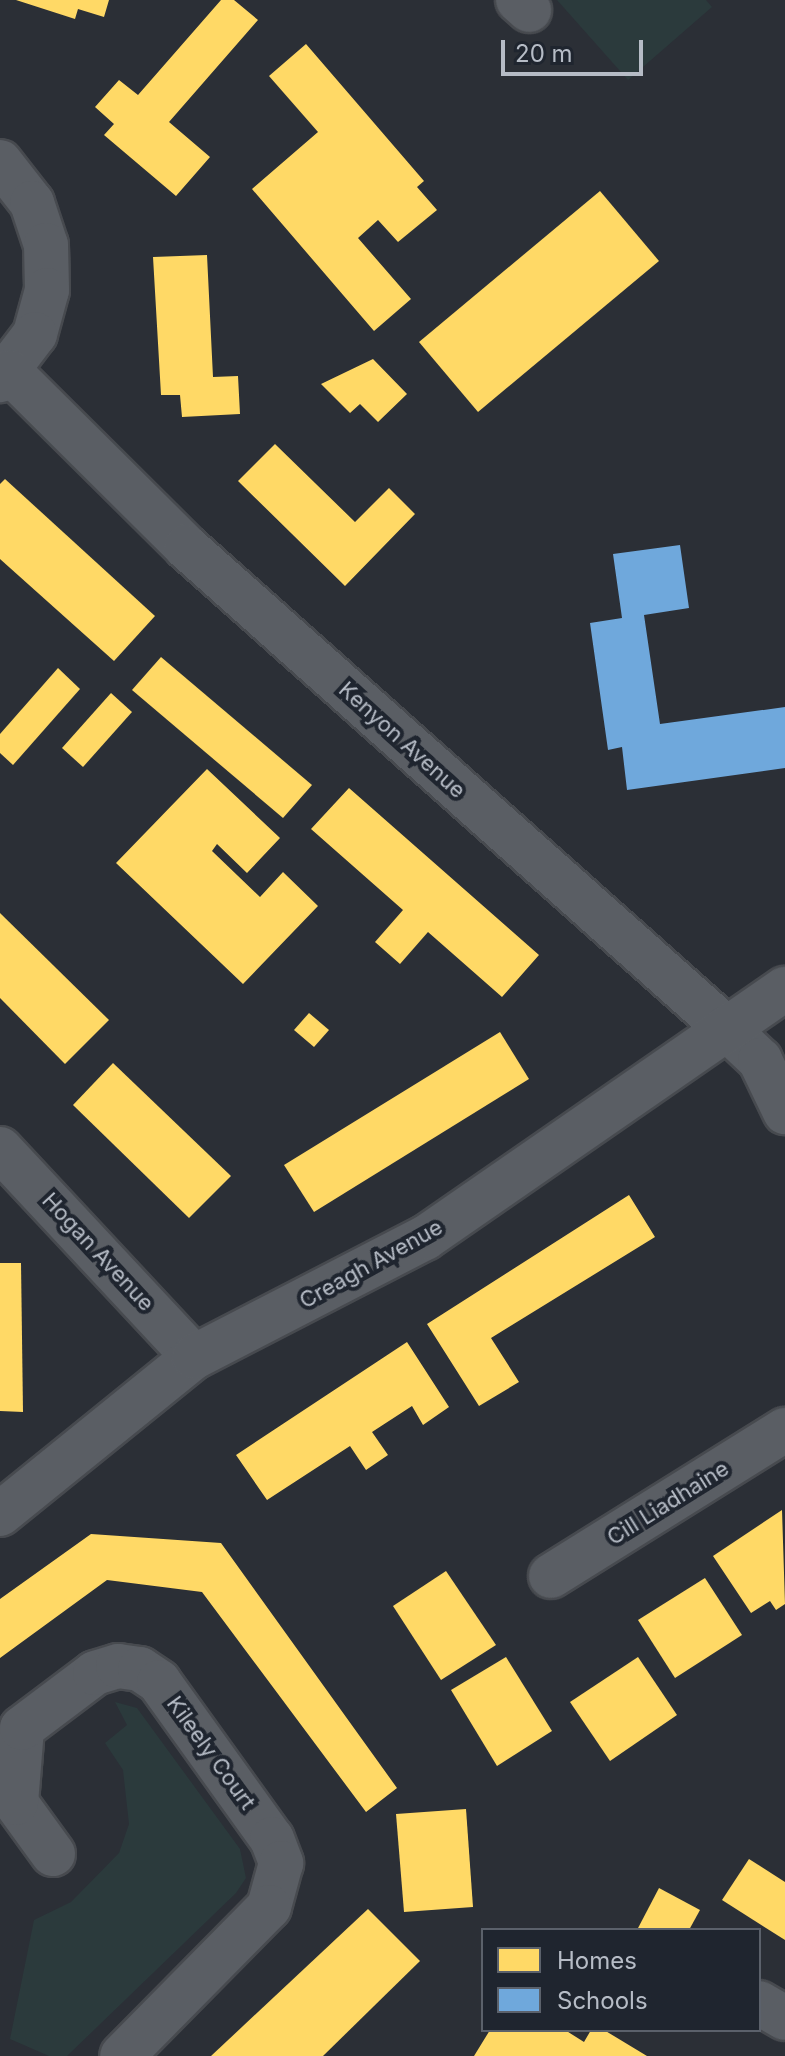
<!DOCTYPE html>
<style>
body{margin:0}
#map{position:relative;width:785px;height:2056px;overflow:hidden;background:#2b2f36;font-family:Inter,sans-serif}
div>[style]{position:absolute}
.green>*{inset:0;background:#2b3a3c}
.homes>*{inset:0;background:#ffd966}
.schools>*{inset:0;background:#6fa8dc}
.roads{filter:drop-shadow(2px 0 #474a4f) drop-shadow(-2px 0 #474a4f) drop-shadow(0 2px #474a4f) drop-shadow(0 -2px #474a4f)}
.minor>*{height:44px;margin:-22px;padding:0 22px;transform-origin:22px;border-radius:22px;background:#5a5e64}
span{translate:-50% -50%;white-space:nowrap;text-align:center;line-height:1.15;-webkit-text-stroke:8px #1f252f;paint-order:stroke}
.street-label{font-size:22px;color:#b6bcc6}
.legend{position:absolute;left:481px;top:1928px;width:280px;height:104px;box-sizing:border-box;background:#1f252f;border:2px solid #5b616b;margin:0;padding:10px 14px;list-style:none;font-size:24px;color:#b6bcc6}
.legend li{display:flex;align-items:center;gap:16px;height:40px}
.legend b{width:40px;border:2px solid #5b616b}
.scale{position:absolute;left:501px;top:40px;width:142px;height:36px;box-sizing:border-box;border:4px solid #b6bcc6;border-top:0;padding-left:10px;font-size:24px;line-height:28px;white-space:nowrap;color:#b6bcc6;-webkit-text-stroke:6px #1f252f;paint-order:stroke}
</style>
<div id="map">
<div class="green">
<div style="clip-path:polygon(557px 0,706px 0,712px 7px,628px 80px)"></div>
<div style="clip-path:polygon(115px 1702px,137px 1708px,240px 1849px,246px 1878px,236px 1893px,67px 2056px,49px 2056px,10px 2039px,34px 1920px,71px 1902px,119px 1853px,129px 1824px,123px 1770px,105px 1743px,127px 1725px)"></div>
</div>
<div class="homes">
<div style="clip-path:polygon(16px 0,109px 0,104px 17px,78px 9px,75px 19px)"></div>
<div style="clip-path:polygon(221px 0,234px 0,258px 20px,169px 122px,210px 157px,176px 196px,104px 135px,114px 124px,95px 107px,119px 80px,138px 95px)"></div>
<div style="clip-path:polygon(306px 44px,424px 181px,417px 187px,437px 210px,398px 242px,378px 220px,358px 238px,411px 299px,374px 331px,252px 189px,318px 132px,269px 76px)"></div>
<div style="clip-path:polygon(600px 191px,659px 261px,478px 412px,419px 342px)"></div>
<div style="clip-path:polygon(207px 255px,213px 377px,238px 376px,240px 414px,182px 417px,180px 395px,161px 395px,153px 257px)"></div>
<div style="clip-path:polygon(373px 359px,407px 394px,378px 422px,360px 404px,350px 413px,321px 384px)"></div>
<div style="clip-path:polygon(275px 444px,355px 522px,389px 488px,415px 514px,345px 586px,238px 481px)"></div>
<div style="clip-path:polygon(5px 479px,155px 616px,114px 661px,0 559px,0 484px)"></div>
<div style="clip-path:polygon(161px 657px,312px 785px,283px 818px,132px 690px)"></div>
<div style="clip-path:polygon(58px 668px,80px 689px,13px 765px,0 753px,0 734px)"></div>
<div style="clip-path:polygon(111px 693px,132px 712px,83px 767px,62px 748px)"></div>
<div style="clip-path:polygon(207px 769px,280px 838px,247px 873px,217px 844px,212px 851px,260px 897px,283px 872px,318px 906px,243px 984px,116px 863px)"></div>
<div style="clip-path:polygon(349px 788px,539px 955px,502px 997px,428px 932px,400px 964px,375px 942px,403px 910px,311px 829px)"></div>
<div style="clip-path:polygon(0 913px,109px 1020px,65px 1064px,0 998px)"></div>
<div style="clip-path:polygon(309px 1013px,329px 1030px,314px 1047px,294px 1030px)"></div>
<div style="clip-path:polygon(500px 1032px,529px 1079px,314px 1212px,284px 1165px)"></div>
<div style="clip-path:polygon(113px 1063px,231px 1176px,189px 1218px,73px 1105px)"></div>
<div style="clip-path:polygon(629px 1195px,655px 1237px,491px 1338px,519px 1382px,479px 1406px,427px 1324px)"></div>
<div style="clip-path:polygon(0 1263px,21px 1263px,23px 1412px,0 1411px)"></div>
<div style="clip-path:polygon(407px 1342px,449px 1407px,423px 1425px,412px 1406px,372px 1432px,388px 1455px,366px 1470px,350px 1446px,267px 1500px,236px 1455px)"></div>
<div style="clip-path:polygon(782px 1510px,785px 1604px,776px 1610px,770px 1601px,751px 1613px,713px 1556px)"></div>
<div style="clip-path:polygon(91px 1534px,221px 1543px,397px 1788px,366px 1812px,202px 1592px,107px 1580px,0 1658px,0 1599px)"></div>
<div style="clip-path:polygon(446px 1571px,496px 1645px,441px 1680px,393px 1606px)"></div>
<div style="clip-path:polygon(705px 1578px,742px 1635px,675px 1678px,638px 1620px)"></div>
<div style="clip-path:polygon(506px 1657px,552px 1731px,497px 1766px,451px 1690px)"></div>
<div style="clip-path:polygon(638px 1657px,677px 1715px,610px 1761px,570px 1702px)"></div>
<div style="clip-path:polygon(466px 1809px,473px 1907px,404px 1912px,396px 1814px)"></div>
<div style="clip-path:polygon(749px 1859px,785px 1882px,785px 1940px,722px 1900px)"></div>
<div style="clip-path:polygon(659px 1888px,700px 1910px,689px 1930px,637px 1930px)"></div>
<div style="clip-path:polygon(368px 1909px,420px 1961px,323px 2056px,211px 2056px)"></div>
<div style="clip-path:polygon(490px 2030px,565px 2030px,584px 2042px,591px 2030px,604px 2030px,647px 2056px,474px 2056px)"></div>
</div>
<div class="schools">
<div style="clip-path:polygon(680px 545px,689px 608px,644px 615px,660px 724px,785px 707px,785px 768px,627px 790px,622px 747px,608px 750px,590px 623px,622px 618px,613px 554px)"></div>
</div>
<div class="roads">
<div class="minor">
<div style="left:518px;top:0;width:15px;rotate:42deg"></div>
<div style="left:0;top:162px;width:52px;rotate:52deg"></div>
<div style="left:32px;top:203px;width:44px;rotate:71.6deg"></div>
<div style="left:46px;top:245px;width:45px;rotate:88.7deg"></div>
<div style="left:47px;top:290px;width:46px;rotate:105.3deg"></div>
<div style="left:35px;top:334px;width:58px;rotate:127.3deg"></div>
<div style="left:10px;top:372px;width:248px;rotate:44.8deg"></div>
<div style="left:186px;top:547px;width:723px;rotate:41.69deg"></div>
<div style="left:726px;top:1028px;width:47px;rotate:43.3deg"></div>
<div style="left:760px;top:1060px;width:58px;rotate:64.3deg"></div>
<div style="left:0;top:1149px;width:284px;rotate:47deg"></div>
<div style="left:0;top:1514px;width:250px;rotate:-39deg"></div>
<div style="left:194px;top:1357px;width:260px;rotate:-27.3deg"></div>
<div style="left:425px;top:1238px;width:438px;rotate:-34.7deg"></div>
<div style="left:551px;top:1576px;width:276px;rotate:-32deg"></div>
<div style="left:53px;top:1854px;width:63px;rotate:-126deg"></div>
<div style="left:16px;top:1803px;width:75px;rotate:-85.4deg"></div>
<div style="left:22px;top:1728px;width:91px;rotate:-37deg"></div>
<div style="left:95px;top:1673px;width:24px;rotate:-17deg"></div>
<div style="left:118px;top:1666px;width:22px;rotate:8deg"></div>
<div style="left:140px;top:1669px;width:23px;rotate:34deg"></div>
<div style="left:159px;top:1682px;width:193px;rotate:54.3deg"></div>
<div style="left:272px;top:1839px;width:26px;rotate:69deg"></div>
<div style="left:281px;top:1863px;width:46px;rotate:105.3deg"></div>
<div style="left:269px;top:1907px;width:209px;rotate:134.6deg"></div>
<div style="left:759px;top:2003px;width:30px;rotate:30deg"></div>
</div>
</div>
<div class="street-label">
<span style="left:402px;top:740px;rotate:42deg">Kenyon Avenue</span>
<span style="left:98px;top:1252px;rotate:47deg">Hogan Avenue</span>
<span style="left:371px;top:1264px;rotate:-29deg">Creagh Avenue</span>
<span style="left:668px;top:1503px;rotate:-32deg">Cill Liadhaine</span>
<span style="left:211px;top:1753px;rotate:54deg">Kileely Court</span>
</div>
<ul class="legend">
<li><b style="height:22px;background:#ffd966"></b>Homes</li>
<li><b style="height:22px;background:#6fa8dc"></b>Schools</li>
</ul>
<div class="scale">20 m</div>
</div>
